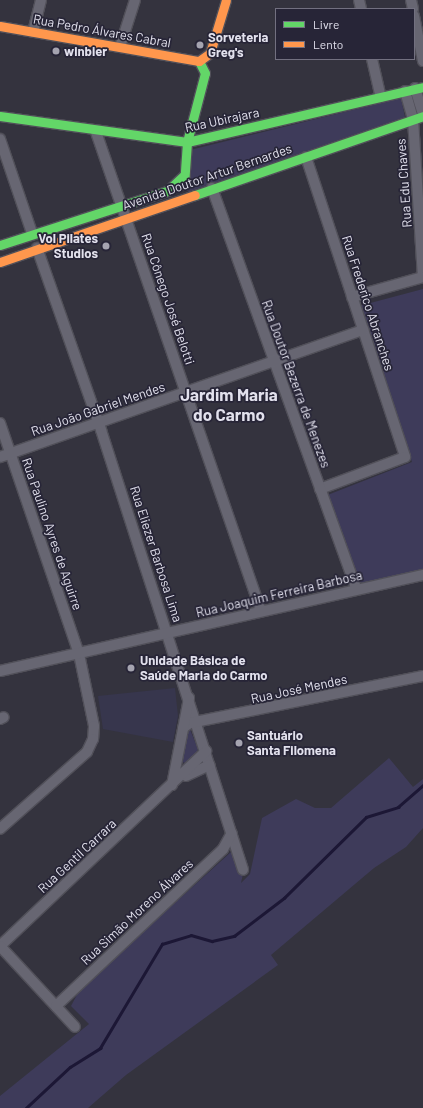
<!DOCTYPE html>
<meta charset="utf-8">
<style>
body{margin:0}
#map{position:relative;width:423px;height:1108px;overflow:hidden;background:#34333e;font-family:Barlow,sans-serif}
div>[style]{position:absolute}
.built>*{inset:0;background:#37364d}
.green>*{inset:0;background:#3e3b5a}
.stream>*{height:2.5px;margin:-1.25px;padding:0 1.25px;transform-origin:1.25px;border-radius:1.25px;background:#1c1735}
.roads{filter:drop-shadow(1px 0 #515059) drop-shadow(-1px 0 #515059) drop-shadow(0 1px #515059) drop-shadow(0 -1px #515059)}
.street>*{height:10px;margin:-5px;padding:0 5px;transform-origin:5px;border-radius:5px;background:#676672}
.fast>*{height:9px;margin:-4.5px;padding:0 4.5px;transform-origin:4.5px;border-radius:4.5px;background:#63d668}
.slow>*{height:9px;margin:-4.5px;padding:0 4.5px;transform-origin:4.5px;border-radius:4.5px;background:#ff974d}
.dots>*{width:11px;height:11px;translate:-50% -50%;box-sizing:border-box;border:2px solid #272537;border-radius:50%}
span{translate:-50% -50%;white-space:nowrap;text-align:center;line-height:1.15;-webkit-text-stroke:3.5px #272537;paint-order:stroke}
.street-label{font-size:13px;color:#e2e1ed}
.poi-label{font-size:13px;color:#e2e1ed;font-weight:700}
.left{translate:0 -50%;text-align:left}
.right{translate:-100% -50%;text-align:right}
.district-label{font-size:17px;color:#e2e1ed;font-weight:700}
.legend{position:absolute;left:275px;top:8px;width:140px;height:52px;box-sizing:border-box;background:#272537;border:1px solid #727080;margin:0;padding:5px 7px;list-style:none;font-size:12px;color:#e2e1ed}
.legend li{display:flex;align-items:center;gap:8px;height:20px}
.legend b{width:20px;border:1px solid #727080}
</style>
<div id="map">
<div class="built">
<div style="clip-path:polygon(175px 688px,178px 716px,173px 742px,103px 729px,98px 696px)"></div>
</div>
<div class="green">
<div style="clip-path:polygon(401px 98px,405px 117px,188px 192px,190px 150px)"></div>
<div style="clip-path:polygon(423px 289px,423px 570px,357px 584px,325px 496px,412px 462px,359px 306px)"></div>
<div style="clip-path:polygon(189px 727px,198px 749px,195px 756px,184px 763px,181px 759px,185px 731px)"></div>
<div style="clip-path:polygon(389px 758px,413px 787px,423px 779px,423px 828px,406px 847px,374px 868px,271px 955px,278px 965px,126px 1075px,88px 1108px,0 1108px,0 1096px,89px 1024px,71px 1006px,80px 989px,231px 852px,243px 874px,241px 883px,250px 874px,262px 818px,296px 799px,315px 808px,331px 808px)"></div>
</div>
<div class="stream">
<div style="left:26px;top:1108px;width:60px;rotate:-43deg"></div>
<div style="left:70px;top:1067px;width:36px;rotate:-32deg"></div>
<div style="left:100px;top:1048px;width:121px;rotate:-59.2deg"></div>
<div style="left:162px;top:944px;width:30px;rotate:-17deg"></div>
<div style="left:191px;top:935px;width:22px;rotate:16deg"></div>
<div style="left:212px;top:941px;width:23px;rotate:-13deg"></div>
<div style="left:234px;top:936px;width:63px;rotate:-37.2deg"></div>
<div style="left:284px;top:898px;width:115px;rotate:-44.6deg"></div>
<div style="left:366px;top:817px;width:34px;rotate:-17deg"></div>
<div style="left:398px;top:807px;width:33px;rotate:-41deg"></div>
</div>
<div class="roads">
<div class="street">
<div style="left:359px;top:0;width:9px;rotate:77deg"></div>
<div style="left:411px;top:0;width:9px;rotate:77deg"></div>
<div style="left:414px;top:16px;width:46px;rotate:78.7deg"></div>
<div style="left:33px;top:32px;width:33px;rotate:-76deg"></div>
<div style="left:120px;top:47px;width:49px;rotate:-72.3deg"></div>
<div style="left:372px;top:59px;width:39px;rotate:77deg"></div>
<div style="left:415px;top:88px;width:28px;rotate:73deg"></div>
<div style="left:405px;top:91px;width:29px;rotate:74deg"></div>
<div style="left:413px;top:119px;width:157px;rotate:86.4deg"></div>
<div style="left:96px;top:132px;width:507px;rotate:70.99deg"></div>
<div style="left:0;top:139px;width:99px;rotate:71.2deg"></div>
<div style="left:306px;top:157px;width:316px;rotate:71.7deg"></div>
<div style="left:405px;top:457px;width:91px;rotate:159.4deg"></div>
<div style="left:212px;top:188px;width:426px;rotate:70.2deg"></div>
<div style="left:37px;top:248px;width:193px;rotate:70.6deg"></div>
<div style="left:101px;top:430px;width:462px;rotate:72.1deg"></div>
<div style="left:352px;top:297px;width:74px;rotate:-15.7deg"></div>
<div style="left:0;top:423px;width:244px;rotate:71.1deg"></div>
<div style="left:79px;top:654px;width:74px;rotate:78.2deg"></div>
<div style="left:94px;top:726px;width:13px;rotate:94deg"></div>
<div style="left:93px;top:739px;width:14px;rotate:115deg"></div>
<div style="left:87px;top:752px;width:116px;rotate:138.5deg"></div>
<div style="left:0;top:457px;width:385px;rotate:-19.3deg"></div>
<div style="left:0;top:671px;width:434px;rotate:-12.8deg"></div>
<div style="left:0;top:719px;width:4px;rotate:-27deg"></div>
<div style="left:183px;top:728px;width:9px;rotate:-36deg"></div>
<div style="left:190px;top:723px;width:238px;rotate:-11.4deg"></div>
<div style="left:186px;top:776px;width:26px;rotate:-25deg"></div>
<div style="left:172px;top:785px;width:89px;rotate:-78.9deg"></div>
<div style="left:0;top:946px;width:284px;rotate:-43.4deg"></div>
<div style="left:0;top:946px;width:110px;rotate:47.2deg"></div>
<div style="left:56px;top:1006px;width:229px;rotate:-43.2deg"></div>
<div style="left:223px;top:849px;width:18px;rotate:-61deg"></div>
</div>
<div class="fast">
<div style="left:0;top:116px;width:189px;rotate:7.9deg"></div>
<div style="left:187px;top:142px;width:242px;rotate:-13.1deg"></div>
<div style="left:184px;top:185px;width:43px;rotate:-86deg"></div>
<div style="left:187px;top:142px;width:71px;rotate:-75.4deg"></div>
<div style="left:205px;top:73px;width:13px;rotate:-117deg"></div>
<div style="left:195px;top:195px;width:241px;rotate:-19.1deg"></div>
<div style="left:0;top:245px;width:176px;rotate:-17.9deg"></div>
<div style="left:167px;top:191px;width:22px;rotate:-43deg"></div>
</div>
<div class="slow">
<div style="left:0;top:26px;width:202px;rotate:10deg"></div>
<div style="left:199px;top:61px;width:14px;rotate:-36deg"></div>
<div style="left:210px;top:53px;width:55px;rotate:-73.2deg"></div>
<div style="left:0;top:262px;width:206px;rotate:-19deg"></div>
</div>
</div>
<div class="dots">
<div style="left:200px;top:45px;background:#a5a4b0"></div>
<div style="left:56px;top:51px;background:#a5a4b0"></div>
<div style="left:106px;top:246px;background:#a5a4b0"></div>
<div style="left:131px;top:668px;background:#a5a4b0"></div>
<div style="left:239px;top:743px;background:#a5a4b0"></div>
</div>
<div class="street-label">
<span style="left:102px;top:31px;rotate:10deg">Rua Pedro Álvares Cabral</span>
<span style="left:222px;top:120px;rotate:-12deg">Rua Ubirajara</span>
<span style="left:207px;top:177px;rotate:-19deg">Avenida Doutor Artur Bernardes</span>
<span style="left:404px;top:183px;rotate:-94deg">Rua Edu Chaves</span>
<span style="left:168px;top:299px;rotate:71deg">Rua Cônego José Belotti</span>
<span style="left:368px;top:303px;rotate:72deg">Rua Frederico Abranches</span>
<span style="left:296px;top:384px;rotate:70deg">Rua Doutor Bezerra de Menezes</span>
<span style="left:98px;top:409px;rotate:-19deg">Rua João Gabriel Mendes</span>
<span style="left:52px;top:534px;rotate:71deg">Rua Paulino Ayres de Aguirre</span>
<span style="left:156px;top:554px;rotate:72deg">Rua Eliezer Barbosa Lima</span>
<span style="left:279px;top:594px;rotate:-13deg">Rua Joaquim Ferreira Barbosa</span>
<span style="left:299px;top:689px;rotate:-12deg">Rua José Mendes</span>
<span style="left:77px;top:856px;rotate:-43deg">Rua Gentil Carrara</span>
<span style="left:137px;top:912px;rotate:-43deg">Rua Simão Moreno Álvares</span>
</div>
<div class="poi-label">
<span class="left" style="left:208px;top:45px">Sorveteria<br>Greg's</span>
<span class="left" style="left:64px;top:51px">winbier</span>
<span class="right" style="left:98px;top:246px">Vol Pilates<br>Studios</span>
<span class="left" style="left:140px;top:668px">Unidade Básica de<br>Saúde Maria do Carmo</span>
<span class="left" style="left:247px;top:743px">Santuário<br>Santa Filomena</span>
</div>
<div class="district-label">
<span style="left:229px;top:405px">Jardim Maria<br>do Carmo</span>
</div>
<ul class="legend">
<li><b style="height:5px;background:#63d668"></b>Livre</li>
<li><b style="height:5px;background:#ff974d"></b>Lento</li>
</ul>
</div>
